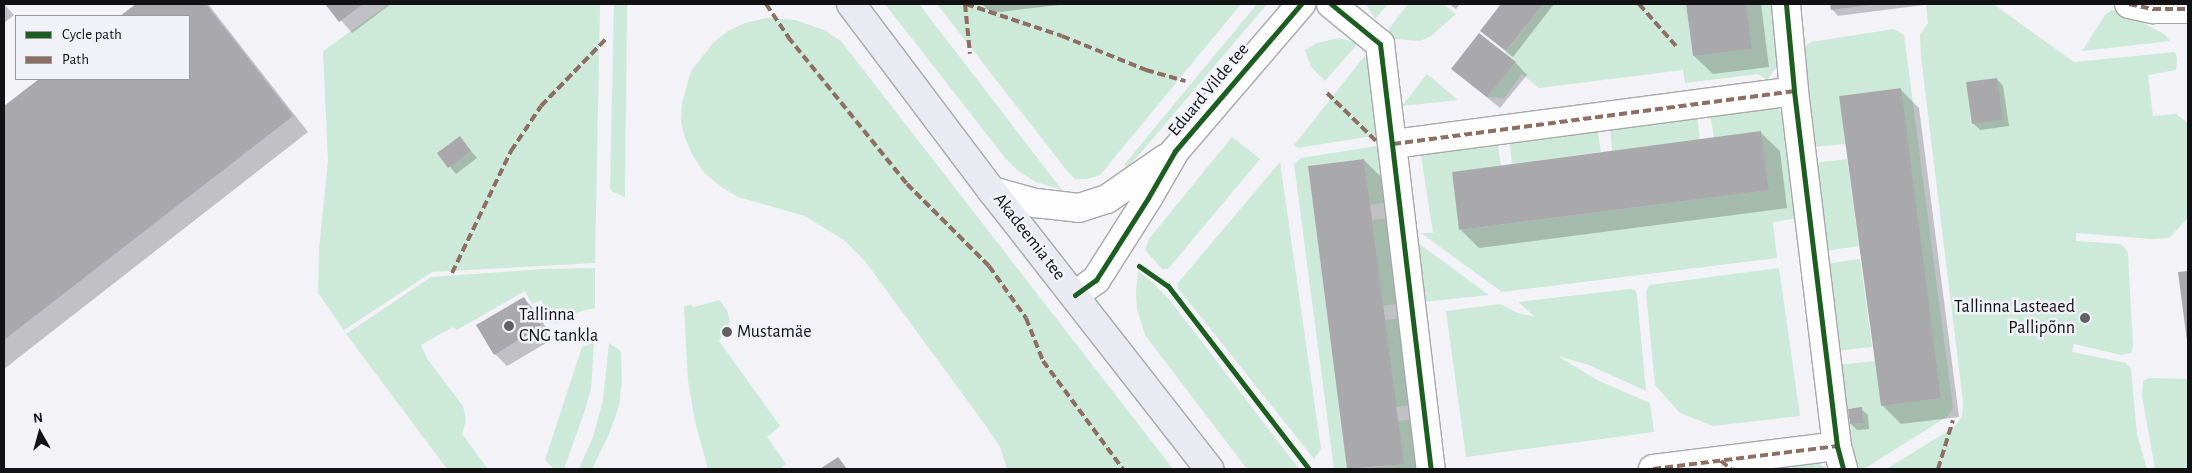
<!DOCTYPE html>
<meta charset="utf-8">
<style>
body{margin:0}
#map{position:relative;width:2192px;height:473px;overflow:hidden;background:#f2f2f7;font-family:"Alegreya Sans",sans-serif}
div>[style]{position:absolute}
.green>*{inset:0;background:#cde9d9}
.shadow>*{inset:0;background:#0003}
.building>*{inset:0;background:#a9a9ac}
.roads{filter:drop-shadow(1px 0 #a8a8ab) drop-shadow(-1px 0 #a8a8ab) drop-shadow(0 1px #a8a8ab) drop-shadow(0 -1px #a8a8ab)}
.minor>*{height:28px;margin:-14px;padding:0 14px;transform-origin:14px;border-radius:14px;background:#fdfdfe}
.major>*{height:28px;margin:-14px;padding:0 14px;transform-origin:14px;border-radius:14px;background:#eaeaf3}
.quiet>*{height:4px;margin-top:-2px;transform-origin:0;background:repeating-linear-gradient(90deg,#8d6e63 0 8px,transparent 0 12px)}
.cycleway>*{height:5px;margin:-2.5px;padding:0 2.5px;transform-origin:2.5px;border-radius:2.5px;background:#1b5e20}
.dots>*{width:14px;height:14px;translate:-50% -50%;box-sizing:border-box;border:2px solid #f1f1f8;border-radius:50%}
span{translate:-50% -50%;white-space:nowrap;text-align:center;line-height:1.15;-webkit-text-stroke:5px #f1f1f8;paint-order:stroke}
.street-label{font-size:18px;color:#121214}
.poi-label{font-size:18px;color:#121214}
.right{translate:-100% -50%;text-align:right}
.left{translate:0 -50%;text-align:left}
.frame{position:absolute;inset:0;border:5px solid #121214;pointer-events:none}
.legend{position:absolute;left:15px;top:15px;width:175px;height:65px;box-sizing:border-box;background:#f1f1f8;border:1px solid #98989d;margin:0;padding:6px 9px;list-style:none;font-size:15px;color:#121214}
.legend li{display:flex;align-items:center;gap:10px;height:25px}
.legend b{width:25px;border:1px solid #98989d}
.north{position:absolute;left:15px;top:408px;width:50px;height:50px;-webkit-text-stroke:4px #f1f1f8;paint-order:stroke;rotate:353deg;font-size:14px;font-weight:700;line-height:20px;text-align:center;color:#121214}
.north::after{content:'';display:block;margin:auto;width:18px;height:22px;background:#121214;clip-path:polygon(50% 0,100% 100%,50% 72%,0 100%)}
</style>
<div id="map">
<div class="green">
<div style="clip-path:polygon(389px 4px,600px 4px,595px 263px,432px 272px,344px 330px,318px 293px,319px 249px,328px 161px,323px 51px)"></div>
<div style="clip-path:polygon(614px 4px,627px 4px,625px 197px,613px 192px,610px 188px)"></div>
<div style="clip-path:polygon(885px 4px,919px 4px,1062px 190px,1036px 182px,1017px 170px,1006px 159px)"></div>
<div style="clip-path:polygon(937px 4px,1241px 4px,1100px 175px,1087px 179px,1075px 179px,1068px 172px)"></div>
<div style="clip-path:polygon(1257px 4px,1267px 4px,1127px 169px,1124px 165px)"></div>
<div style="clip-path:polygon(1366px 4px,1388px 4px,1375px 19px)"></div>
<div style="clip-path:polygon(1408px 4px,1443px 4px,1456px 14px,1431px 36px,1420px 41px,1395px 39px,1388px 30px)"></div>
<div style="clip-path:polygon(1543px 4px,1686px 4px,1693px 56px,1751px 49px,1746px 4px,1775px 4px,1779px 64px,1767px 80px,1758px 74px,1685px 83px,1683px 70px,1539px 88px,1522px 74px,1504px 98px,1487px 97px,1516px 62px,1505px 53px)"></div>
<div style="clip-path:polygon(1926px 4px,1993px 4px,2074px 62px,2175px 52px,2177px 58px,2176px 70px,2148px 75px,2153px 116px,2176px 114px,2188px 123px,2188px 218px,2169px 238px,2152px 239px,2076px 233px,2076px 241px,2120px 244px,2126px 249px,2128px 254px,2133px 346px,2131px 353px,2121px 355px,2074px 344px,2072px 352px,2126px 363px,2131px 369px,2137px 434px,2147px 469px,1886px 469px,1953px 428px,1962px 417px,1963px 402px,1921px 57px,1920px 34px,1928px 23px)"></div>
<div style="clip-path:polygon(2112px 10px,2122px 12px,2164px 34px,2170px 41px,2082px 51px,2105px 15px)"></div>
<div style="clip-path:polygon(767px 18px,795px 20px,824px 30px,841px 41px,1173px 469px,1007px 469px,1000px 447px,986px 426px,865px 261px,845px 241px,805px 216px,738px 197px,723px 188px,704px 173px,692px 154px,685px 138px,681px 122px,682px 103px,691px 71px,714px 42px,728px 31px,745px 23px)"></div>
<div style="clip-path:polygon(1894px 29px,1904px 35px,1953px 408px,1948px 416px,1864px 469px,1852px 469px,1842px 417px,1848px 416px,1850px 424px,1863px 423px,1862px 408px,1841px 409px,1837px 365px,1875px 361px,1881px 406px,1941px 398px,1900px 88px,1840px 96px,1846px 144px,1813px 147px,1804px 47px,1811px 42px)"></div>
<div style="clip-path:polygon(1339px 38px,1358px 43px,1325px 81px,1311px 67px,1305px 50px,1317px 43px)"></div>
<div style="clip-path:polygon(1367px 53px,1378px 135px,1298px 148px,1294px 145px)"></div>
<div style="clip-path:polygon(1427px 74px,1458px 100px,1402px 106px)"></div>
<div style="clip-path:polygon(1777px 107px,1785px 117px,1793px 177px,1789px 178px,1790px 185px,1794px 185px,1798px 218px,1773px 222px,1777px 258px,1502px 292px,1421px 233px,1433px 233px,1420px 149px,1497px 139px,1501px 166px,1452px 172px,1460px 230px,1769px 190px,1761px 132px,1714px 138px,1710px 112px)"></div>
<div style="clip-path:polygon(1697px 114px,1700px 140px,1612px 151px,1610px 125px)"></div>
<div style="clip-path:polygon(1597px 127px,1601px 152px,1512px 164px,1509px 138px)"></div>
<div style="clip-path:polygon(1232px 137px,1260px 159px,1168px 269px,1162px 269px,1145px 250px,1149px 239px)"></div>
<div style="clip-path:polygon(1377px 146px,1381px 147px,1390px 202px,1370px 205px,1364px 159px,1308px 166px,1347px 469px,1334px 469px,1294px 164px,1301px 158px)"></div>
<div style="clip-path:polygon(1847px 159px,1859px 246px,1825px 251px,1814px 163px)"></div>
<div style="clip-path:polygon(1280px 162px,1321px 449px,1314px 459px,1178px 288px,1178px 283px)"></div>
<div style="clip-path:polygon(1391px 218px,1403px 303px,1383px 306px,1372px 220px)"></div>
<div style="clip-path:polygon(1414px 240px,1489px 295px,1422px 302px)"></div>
<div style="clip-path:polygon(1860px 259px,1872px 347px,1835px 351px,1824px 264px)"></div>
<div style="clip-path:polygon(595px 268px,595px 308px,571px 314px,555px 324px,541px 300px,532px 304px,525px 291px,457px 330px,453px 327px,421px 345px,428px 360px,463px 406px,466px 420px,462px 434px,488px 469px,447px 469px,346px 334px,431px 277px,544px 269px)"></div>
<div style="clip-path:polygon(1779px 268px,1800px 416px,1713px 426px,1680px 413px,1655px 385px,1646px 292px,1649px 285px)"></div>
<div style="clip-path:polygon(1138px 271px,1150px 280px,1169px 299px,1299px 469px,1247px 469px,1145px 335px,1137px 309px,1136px 291px)"></div>
<div style="clip-path:polygon(1630px 289px,1635px 290px,1637px 295px,1646px 391px,1589px 365px,1558px 356px,1597px 380px,1650px 403px,1654px 432px,1466px 457px,1446px 311px,1501px 304px,1515px 312px,1535px 317px,1518px 302px)"></div>
<div style="clip-path:polygon(719px 300px,727px 310px,730px 322px,719px 341px,780px 426px,767px 437px,786px 464px,780px 469px,708px 469px,707px 466px,695px 421px,688px 381px,684px 307px,690px 305px,694px 307px)"></div>
<div style="clip-path:polygon(1403px 318px,1415px 405px,1396px 407px,1385px 320px)"></div>
<div style="clip-path:polygon(594px 343px,591px 389px,584px 413px,564px 469px,554px 469px,545px 460px,582px 347px)"></div>
<div style="clip-path:polygon(609px 343px,621px 351px,622px 380px,619px 406px,609px 434px,592px 469px,579px 469px,593px 437px,603px 400px)"></div>
<div style="clip-path:polygon(2149px 378px,2188px 379px,2188px 469px,2155px 469px,2142px 396px,2143px 381px)"></div>
<div style="clip-path:polygon(1418px 419px,1423px 469px,1363px 469px,1403px 464px,1398px 421px)"></div>
<div style="clip-path:polygon(1813px 461px,1828px 469px,1736px 469px)"></div>
</div>
<div class="shadow">
<div style="clip-path:polygon(4px 4px,14px 15px,4px 23px)"></div>
<div style="clip-path:polygon(138px 4px,208px 4px,308px 132px,4px 369px,4px 108px,41px 79px,189px 79px,189px 16px,122px 16px)"></div>
<div style="clip-path:polygon(327px 4px,391px 4px,352px 33px)"></div>
<div style="clip-path:polygon(982px 4px,1067px 4px,991px 13px)"></div>
<div style="clip-path:polygon(1449px 4px,1460px 4px,1456px 9px)"></div>
<div style="clip-path:polygon(1503px 4px,1554px 4px,1513px 57px,1481px 31px)"></div>
<div style="clip-path:polygon(1688px 4px,1761px 4px,1769px 67px,1713px 74px,1694px 56px)"></div>
<div style="clip-path:polygon(1831px 4px,1931px 4px,1838px 16px,1832px 9px)"></div>
<div style="clip-path:polygon(1515px 62px,1527px 75px,1500px 108px,1452px 69px)"></div>
<div style="clip-path:polygon(1997px 79px,2003px 86px,2009px 126px,1980px 130px,1973px 123px)"></div>
<div style="clip-path:polygon(1900px 89px,1919px 108px,1959px 417px,1901px 424px,1882px 405px)"></div>
<div style="clip-path:polygon(1761px 133px,1780px 151px,1787px 208px,1479px 248px,1461px 230px)"></div>
<div style="clip-path:polygon(459px 137px,477px 158px,456px 174px,439px 153px)"></div>
<div style="clip-path:polygon(1364px 160px,1382px 178px,1420px 469px,1348px 469px,1309px 167px)"></div>
<div style="clip-path:polygon(2188px 272px,2188px 340px,2179px 273px)"></div>
<div style="clip-path:polygon(524px 299px,536px 311px,553px 339px,507px 366px,495px 354px)"></div>
<div style="clip-path:polygon(1861px 409px,1868px 415px,1869px 429px,1857px 430px,1851px 424px)"></div>
</div>
<div class="building">
<div style="clip-path:polygon(136px 4px,206px 4px,293px 116px,4px 340px,4px 106px,39px 79px,189px 79px,189px 16px,120px 16px)"></div>
<div style="clip-path:polygon(325px 4px,363px 4px,339px 22px)"></div>
<div style="clip-path:polygon(1501px 4px,1543px 4px,1506px 51px,1480px 31px)"></div>
<div style="clip-path:polygon(1686px 4px,1746px 4px,1752px 49px,1693px 56px)"></div>
<div style="clip-path:polygon(1830px 4px,1869px 4px,1869px 5px,1831px 10px)"></div>
<div style="clip-path:polygon(1479px 33px,1516px 62px,1487px 97px,1451px 69px)"></div>
<div style="clip-path:polygon(1997px 78px,2003px 120px,1972px 124px,1966px 82px)"></div>
<div style="clip-path:polygon(1901px 88px,1941px 398px,1881px 406px,1839px 96px)"></div>
<div style="clip-path:polygon(1761px 131px,1769px 190px,1459px 230px,1452px 172px)"></div>
<div style="clip-path:polygon(460px 136px,471px 151px,448px 168px,437px 153px)"></div>
<div style="clip-path:polygon(1364px 159px,1404px 464px,1347px 469px,1308px 166px)"></div>
<div style="clip-path:polygon(2188px 271px,2188px 340px,2187px 341px,2178px 272px)"></div>
<div style="clip-path:polygon(524px 297px,541px 326px,494px 355px,476px 325px)"></div>
<div style="clip-path:polygon(1862px 407px,1863px 423px,1850px 424px,1848px 409px)"></div>
<div style="clip-path:polygon(838px 457px,847px 469px,820px 469px)"></div>
</div>
<div class="roads">
<div class="minor">
<div style="left:1331px;top:4px;width:63px;rotate:39.2deg"></div>
<div style="left:1380px;top:44px;width:428px;rotate:83.2deg"></div>
<div style="left:1786px;top:4px;width:87px;rotate:84.7deg"></div>
<div style="left:1794px;top:91px;width:358px;rotate:83.1deg"></div>
<div style="left:1837px;top:446px;width:24px;rotate:75deg"></div>
<div style="left:2129px;top:4px;width:25px;rotate:12deg"></div>
<div style="left:2153px;top:9px;width:35px"></div>
<div style="left:1393px;top:144px;width:404px;rotate:-7.5deg"></div>
<div style="left:992px;top:191px;width:46px;rotate:15.3deg"></div>
<div style="left:1036px;top:203px;width:43px;rotate:6.6deg"></div>
<div style="left:1079px;top:208px;width:29px;rotate:-18deg"></div>
<div style="left:1107px;top:199px;width:72px;rotate:-34.8deg"></div>
<div style="left:1075px;top:295px;width:26px;rotate:-36deg"></div>
<div style="left:1096px;top:280px;width:97px;rotate:-57.6deg"></div>
<div style="left:1148px;top:198px;width:54px;rotate:-60.1deg"></div>
<div style="left:1175px;top:151px;width:194px;rotate:-49.4deg"></div>
<div style="left:1653px;top:469px;width:185px;rotate:-7.1deg"></div>
</div>
<div class="major">
<div style="left:851px;top:4px;width:234px;rotate:53deg"></div>
<div style="left:992px;top:191px;width:353px;rotate:52deg"></div>
</div>
</div>
<div class="quiet">
<div style="left:766px;top:4px;width:40px;rotate:56deg"></div>
<div style="left:788px;top:37px;width:189px;rotate:51deg"></div>
<div style="left:907px;top:184px;width:116px;rotate:45deg"></div>
<div style="left:989px;top:266px;width:64px;rotate:54.6deg"></div>
<div style="left:1026px;top:318px;width:46px;rotate:68.4deg"></div>
<div style="left:1043px;top:361px;width:134px;rotate:53.5deg"></div>
<div style="left:965px;top:4px;width:50px;rotate:84.3deg"></div>
<div style="left:966px;top:4px;width:101px;rotate:18.4deg"></div>
<div style="left:1062px;top:36px;width:91px;rotate:22deg"></div>
<div style="left:1146px;top:70px;width:41px;rotate:15.8deg"></div>
<div style="left:1639px;top:4px;width:56px;rotate:48.6deg"></div>
<div style="left:2129px;top:4px;width:25px;rotate:12deg"></div>
<div style="left:2153px;top:9px;width:35px"></div>
<div style="left:1327px;top:93px;width:71px;rotate:44.4deg"></div>
<div style="left:1393px;top:144px;width:404px;rotate:-7.5deg"></div>
<div style="left:452px;top:273px;width:136px;rotate:-64.2deg"></div>
<div style="left:511px;top:151px;width:54px;rotate:-56.3deg"></div>
<div style="left:541px;top:106px;width:93px;rotate:-45.9deg"></div>
<div style="left:1721px;top:461px;width:13px;rotate:39deg"></div>
<div style="left:1653px;top:469px;width:185px;rotate:-7.1deg"></div>
<div style="left:1938px;top:469px;width:51px;rotate:-73deg"></div>
</div>
<div class="cycleway">
<div style="left:1331px;top:4px;width:63px;rotate:39.2deg"></div>
<div style="left:1380px;top:44px;width:428px;rotate:83.2deg"></div>
<div style="left:1786px;top:4px;width:87px;rotate:84.7deg"></div>
<div style="left:1794px;top:91px;width:358px;rotate:83.1deg"></div>
<div style="left:1837px;top:446px;width:24px;rotate:75deg"></div>
<div style="left:1139px;top:266px;width:35px;rotate:35deg"></div>
<div style="left:1168px;top:286px;width:231px;rotate:52.4deg"></div>
<div style="left:1075px;top:295px;width:26px;rotate:-36deg"></div>
<div style="left:1096px;top:280px;width:97px;rotate:-57.6deg"></div>
<div style="left:1148px;top:198px;width:54px;rotate:-60.1deg"></div>
<div style="left:1175px;top:151px;width:194px;rotate:-49.4deg"></div>
</div>
<div class="dots">
<div style="left:2085px;top:318px;background:#606063"></div>
<div style="left:509px;top:326px;background:#606063"></div>
<div style="left:727px;top:332px;background:#606063"></div>
</div>
<div class="street-label">
<span style="left:1209px;top:90px;rotate:-50deg">Eduard Vilde tee</span>
<span style="left:1029px;top:237px;rotate:52deg">Akadeemia tee</span>
</div>
<div class="poi-label">
<span class="right" style="left:2075px;top:318px">Tallinna Lasteaed<br>Pallipõnn</span>
<span class="left" style="left:519px;top:326px">Tallinna<br>CNG tankla</span>
<span class="left" style="left:737px;top:332px">Mustamäe</span>
</div>
<div class="frame"></div>
<ul class="legend">
<li><b style="height:6px;background:#1b5e20"></b>Cycle path</li>
<li><b style="height:6px;background:#8d6e63"></b>Path</li>
</ul>
<div class="north">N</div>
</div>
